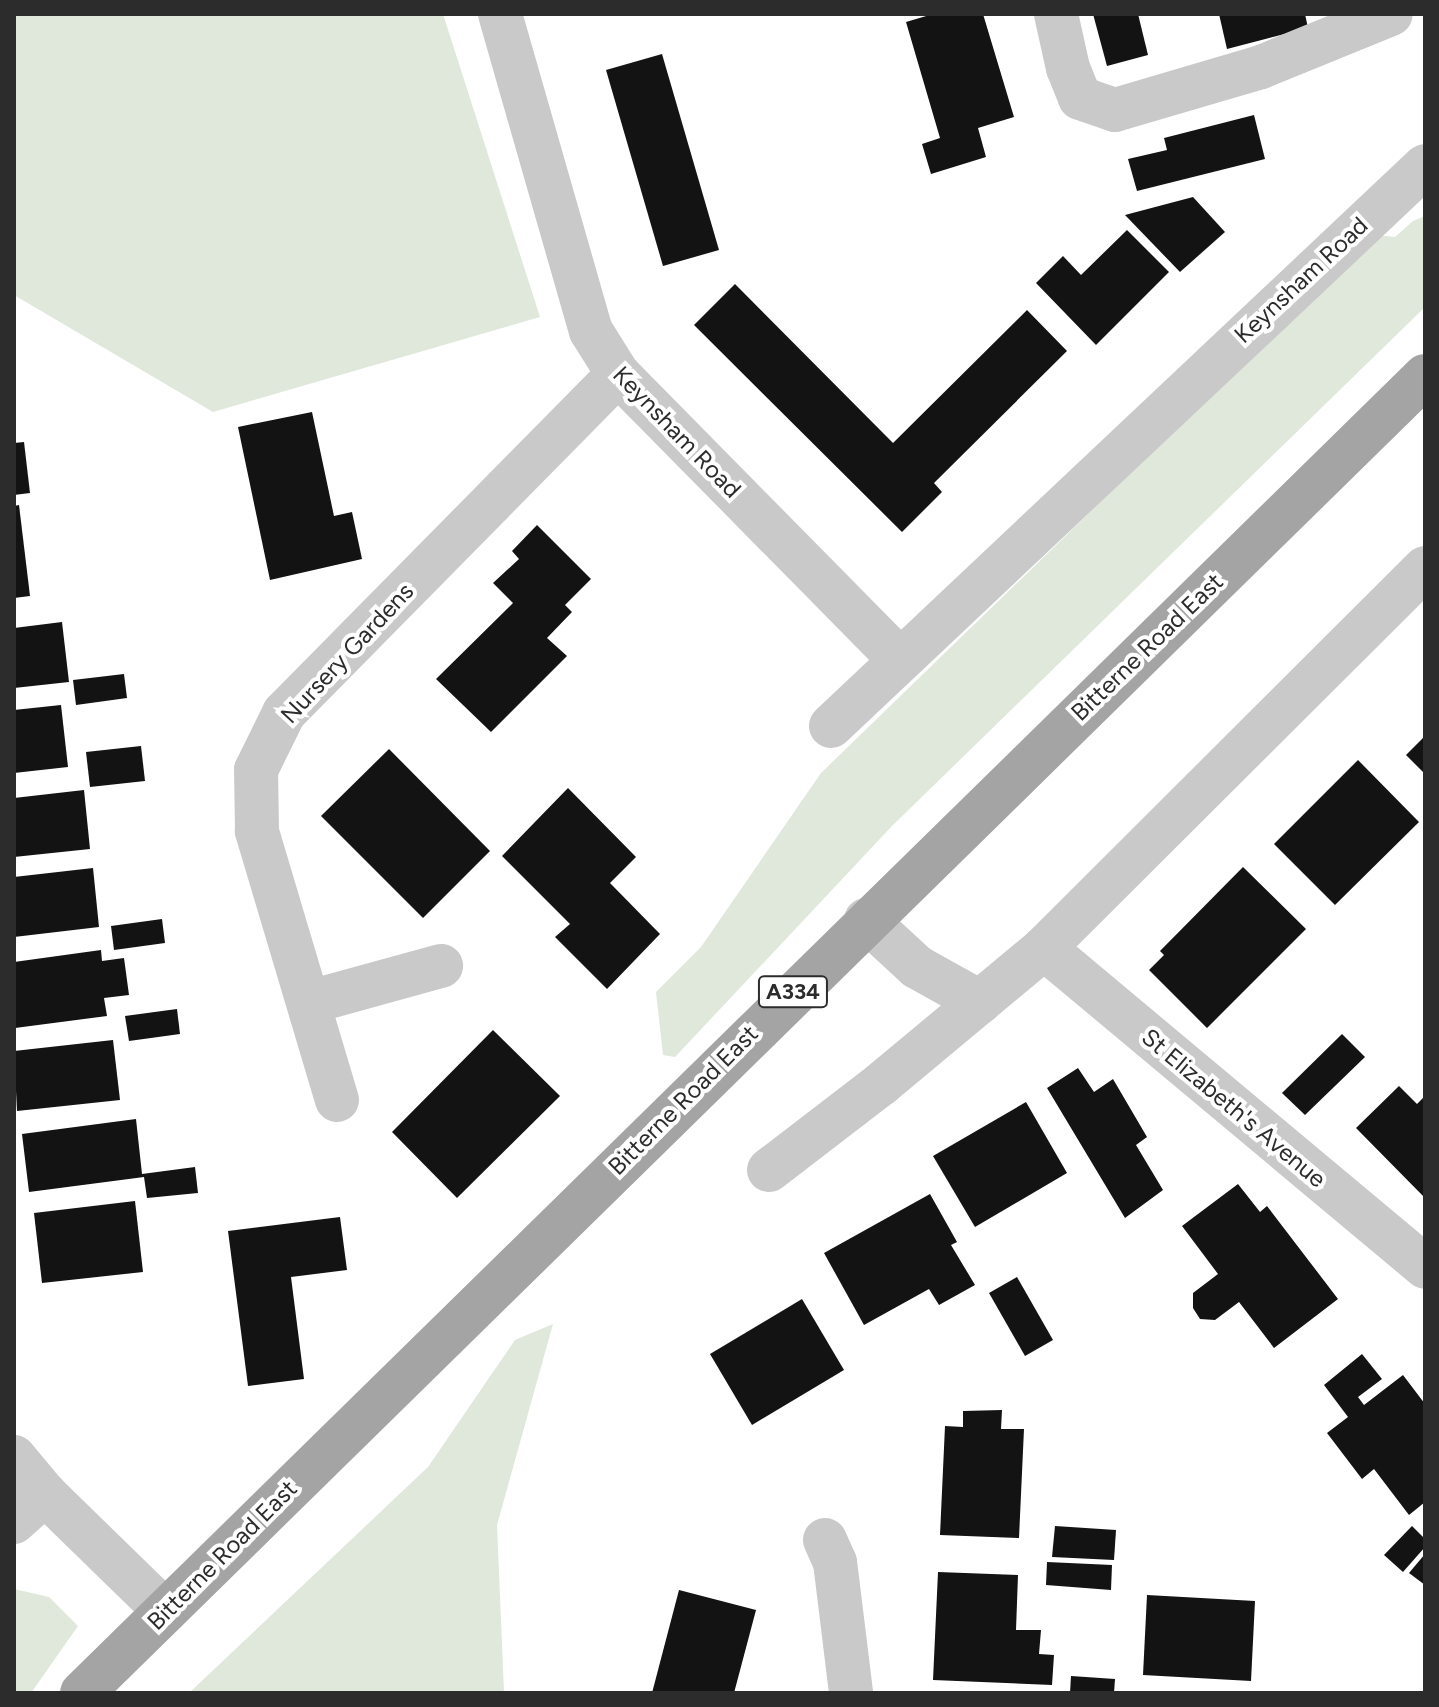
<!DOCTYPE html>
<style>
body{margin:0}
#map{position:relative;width:1439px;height:1707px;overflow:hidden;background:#fff;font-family:Figtree,sans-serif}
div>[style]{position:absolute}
.green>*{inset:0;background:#dfe8db}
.building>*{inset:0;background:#131313}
.minor>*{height:44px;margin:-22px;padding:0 22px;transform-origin:22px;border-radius:22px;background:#c9c9c9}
.major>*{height:44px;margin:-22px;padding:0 22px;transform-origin:22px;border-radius:22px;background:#a4a4a4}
span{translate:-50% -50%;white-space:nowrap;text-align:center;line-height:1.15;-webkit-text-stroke:8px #fff;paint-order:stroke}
.shield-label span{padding:2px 6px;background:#fff;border:2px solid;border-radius:6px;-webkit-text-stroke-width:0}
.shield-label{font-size:22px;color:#2c2c2c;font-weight:700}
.street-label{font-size:24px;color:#2c2c2c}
.frame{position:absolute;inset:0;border:16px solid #2c2c2c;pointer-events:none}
</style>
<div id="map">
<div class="green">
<div style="clip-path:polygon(14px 14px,443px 14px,540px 317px,213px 412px,14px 295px)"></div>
<div style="clip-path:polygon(1425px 216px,1425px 307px,892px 826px,675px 1057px,663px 1055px,656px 992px,701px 947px,821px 773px,1376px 235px,1395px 237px,1413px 221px)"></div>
<div style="clip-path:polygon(553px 1324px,497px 1525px,504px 1693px,189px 1693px,428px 1467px,515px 1340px)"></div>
<div style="clip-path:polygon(14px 1589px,49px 1597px,78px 1626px,31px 1693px,14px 1693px)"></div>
</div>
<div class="building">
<div style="clip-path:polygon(933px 14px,983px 14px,1014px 117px,978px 128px,986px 157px,931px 174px,922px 144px,940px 138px,906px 22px)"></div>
<div style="clip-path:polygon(1093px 14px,1138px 14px,1148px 55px,1107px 66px)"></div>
<div style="clip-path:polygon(1219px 14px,1305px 14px,1308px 28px,1227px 49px)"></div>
<div style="clip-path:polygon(662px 54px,719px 250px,663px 266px,606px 70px)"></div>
<div style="clip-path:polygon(1254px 115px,1265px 159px,1137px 191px,1128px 159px,1167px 150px,1164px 138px)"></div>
<div style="clip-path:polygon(1193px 197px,1225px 232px,1180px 272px,1125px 215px)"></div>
<div style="clip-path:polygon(1127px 230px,1169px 272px,1096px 345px,1036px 283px,1063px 256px,1081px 275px)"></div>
<div style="clip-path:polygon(735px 284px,893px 443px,1027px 310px,1067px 351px,934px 483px,942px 492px,902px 532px,694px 325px)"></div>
<div style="clip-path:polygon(312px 412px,334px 516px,352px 512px,362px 559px,270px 580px,238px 427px)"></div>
<div style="clip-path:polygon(24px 442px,30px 493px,14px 495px,14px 443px)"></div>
<div style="clip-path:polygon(19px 505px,30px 596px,14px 598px,14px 506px)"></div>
<div style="clip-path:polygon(537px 525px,591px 579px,565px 605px,572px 612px,547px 638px,567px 656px,491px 732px,436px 679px,513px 603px,493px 583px,519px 559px,512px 551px)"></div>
<div style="clip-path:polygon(62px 622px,69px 682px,14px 688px,14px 628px)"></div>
<div style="clip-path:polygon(124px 674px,127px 698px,76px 705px,73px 680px)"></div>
<div style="clip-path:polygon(61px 705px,68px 767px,14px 773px,14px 710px)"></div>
<div style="clip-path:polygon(1425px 736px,1425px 774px,1406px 755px)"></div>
<div style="clip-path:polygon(141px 746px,145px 781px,90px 787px,86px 752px)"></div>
<div style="clip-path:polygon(389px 749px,490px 851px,423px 918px,321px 816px)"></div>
<div style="clip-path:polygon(1358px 760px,1419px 822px,1335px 905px,1274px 844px)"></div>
<div style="clip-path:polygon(568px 788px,636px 857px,610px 883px,660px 934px,607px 989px,555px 937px,570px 924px,502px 856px)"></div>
<div style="clip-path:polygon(84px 790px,90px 849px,14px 857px,14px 798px)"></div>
<div style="clip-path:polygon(1243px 867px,1306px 929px,1207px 1028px,1149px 970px,1164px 955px,1160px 951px)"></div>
<div style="clip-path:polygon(93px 868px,99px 927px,14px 937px,14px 877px)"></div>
<div style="clip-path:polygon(162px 919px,165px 943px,114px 950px,111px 926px)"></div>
<div style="clip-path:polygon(101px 950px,102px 961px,124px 958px,129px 995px,104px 998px,107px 1016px,15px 1028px,14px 962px)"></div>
<div style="clip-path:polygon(177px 1009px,180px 1034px,129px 1041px,125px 1016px)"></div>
<div style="clip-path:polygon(493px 1030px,560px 1096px,457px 1198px,392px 1132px)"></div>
<div style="clip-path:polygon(1342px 1034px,1365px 1057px,1305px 1115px,1282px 1093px)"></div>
<div style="clip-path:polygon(113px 1040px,120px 1100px,17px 1111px,14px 1051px)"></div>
<div style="clip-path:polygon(1078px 1068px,1094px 1092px,1113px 1079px,1147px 1137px,1136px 1145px,1163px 1190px,1125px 1218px,1047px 1088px)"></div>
<div style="clip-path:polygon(1399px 1086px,1417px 1104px,1425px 1096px,1425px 1198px,1356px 1128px)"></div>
<div style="clip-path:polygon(1026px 1102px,1067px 1173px,975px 1227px,933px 1156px)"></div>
<div style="clip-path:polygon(136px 1119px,142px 1174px,195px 1167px,198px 1193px,147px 1198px,144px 1177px,29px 1192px,22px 1134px)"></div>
<div style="clip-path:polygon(1238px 1184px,1260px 1212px,1267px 1206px,1338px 1299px,1274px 1348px,1239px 1302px,1215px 1320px,1200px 1319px,1193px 1308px,1193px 1293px,1218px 1274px,1182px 1226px)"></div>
<div style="clip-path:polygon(930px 1194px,957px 1242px,951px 1245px,975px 1285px,939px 1305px,929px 1289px,864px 1325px,824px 1253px)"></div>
<div style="clip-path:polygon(135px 1201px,143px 1272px,42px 1283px,34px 1213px)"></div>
<div style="clip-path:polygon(340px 1217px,347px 1270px,291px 1277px,304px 1379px,248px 1386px,228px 1231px)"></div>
<div style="clip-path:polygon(1017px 1277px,1053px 1340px,1025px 1356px,989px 1293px)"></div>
<div style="clip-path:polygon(802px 1299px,844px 1370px,752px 1425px,710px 1354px)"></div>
<div style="clip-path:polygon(1362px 1354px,1382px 1379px,1358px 1397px,1364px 1405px,1403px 1375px,1425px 1404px,1425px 1502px,1409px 1515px,1374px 1469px,1362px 1479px,1327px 1433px,1348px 1417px,1324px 1385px)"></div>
<div style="clip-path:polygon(1002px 1410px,1001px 1429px,1024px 1429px,1019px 1538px,940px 1535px,945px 1426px,963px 1427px,963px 1411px)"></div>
<div style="clip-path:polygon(1055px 1526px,1116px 1530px,1114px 1560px,1052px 1557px)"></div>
<div style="clip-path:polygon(1412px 1526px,1425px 1539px,1425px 1547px,1403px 1572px,1384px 1555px)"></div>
<div style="clip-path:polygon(1425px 1554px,1425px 1585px,1409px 1573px)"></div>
<div style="clip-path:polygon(1047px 1562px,1112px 1565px,1111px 1590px,1046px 1585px)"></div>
<div style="clip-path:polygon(938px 1572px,1018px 1575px,1016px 1630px,1041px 1630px,1039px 1654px,1054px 1655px,1052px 1685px,933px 1680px)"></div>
<div style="clip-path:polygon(679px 1590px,756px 1610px,734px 1693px,652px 1693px)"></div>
<div style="clip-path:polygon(1147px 1595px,1255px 1601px,1251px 1681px,1143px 1675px)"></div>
<div style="clip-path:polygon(1071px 1676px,1115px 1679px,1114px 1693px,1070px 1693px)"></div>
</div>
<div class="minor">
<div style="left:500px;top:14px;width:330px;rotate:74deg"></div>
<div style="left:591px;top:331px;width:51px;rotate:57.9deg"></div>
<div style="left:618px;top:374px;width:402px;rotate:45.4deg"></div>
<div style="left:1056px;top:14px;width:55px;rotate:77.5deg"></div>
<div style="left:1068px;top:68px;width:32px;rotate:68deg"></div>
<div style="left:1080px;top:98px;width:37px;rotate:19deg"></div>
<div style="left:1115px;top:110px;width:152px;rotate:-16.4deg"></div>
<div style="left:1261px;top:67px;width:140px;rotate:-22.2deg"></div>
<div style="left:831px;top:726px;width:816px;rotate:-43.31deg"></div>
<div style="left:866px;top:920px;width:69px;rotate:42.7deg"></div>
<div style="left:917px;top:967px;width:72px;rotate:29.1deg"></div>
<div style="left:1044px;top:948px;width:497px;rotate:39.9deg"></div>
<div style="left:310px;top:1002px;width:136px;rotate:-15.4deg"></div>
<div style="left:337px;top:1100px;width:281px;rotate:-106.6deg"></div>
<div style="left:257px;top:831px;width:61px;rotate:-90.9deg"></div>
<div style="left:256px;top:770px;width:64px;rotate:-63.8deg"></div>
<div style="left:284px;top:713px;width:476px;rotate:-45.4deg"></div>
<div style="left:769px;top:1170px;width:141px;rotate:-37.5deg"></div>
<div style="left:881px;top:1084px;width:212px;rotate:-39.8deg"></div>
<div style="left:1044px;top:948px;width:538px;rotate:-44.92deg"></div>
<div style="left:14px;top:1457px;width:48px;rotate:50deg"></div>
<div style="left:45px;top:1494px;width:168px;rotate:44.3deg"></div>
<div style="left:14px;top:1522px;width:42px;rotate:-42.1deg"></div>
<div style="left:825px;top:1540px;width:24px;rotate:66deg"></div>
<div style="left:835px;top:1562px;width:132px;rotate:83deg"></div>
</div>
<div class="major">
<div style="left:82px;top:1693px;width:1881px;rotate:-44.44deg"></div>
</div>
<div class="shield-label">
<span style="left:793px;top:992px">A334</span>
</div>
<div class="street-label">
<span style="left:1301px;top:280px;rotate:-43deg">Keynsham Road</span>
<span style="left:677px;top:432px;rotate:46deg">Keynsham Road</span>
<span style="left:1147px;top:647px;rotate:-44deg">Bitterne Road East</span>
<span style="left:347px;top:653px;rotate:-47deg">Nursery Gardens</span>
<span style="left:683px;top:1100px;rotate:-45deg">Bitterne Road East</span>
<span style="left:1234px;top:1108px;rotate:40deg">St Elizabeth's Avenue</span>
<span style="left:222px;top:1555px;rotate:-45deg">Bitterne Road East</span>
</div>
<div class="frame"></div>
</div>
